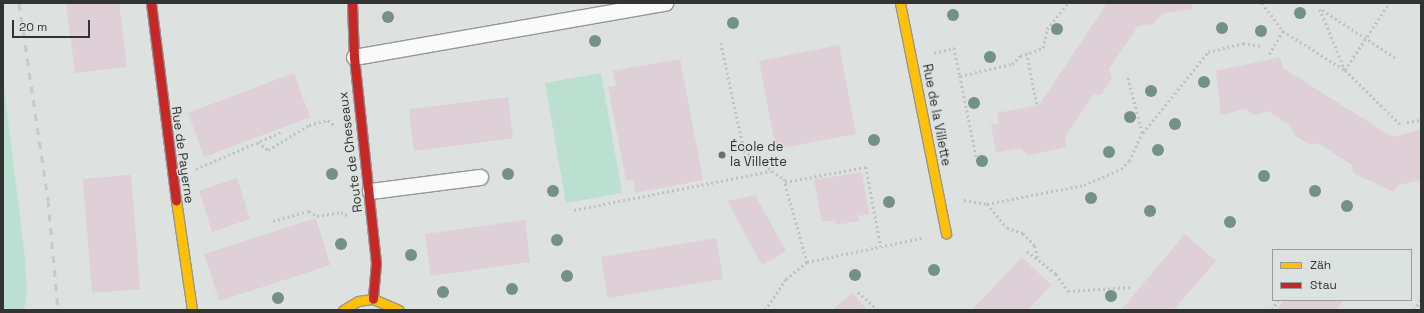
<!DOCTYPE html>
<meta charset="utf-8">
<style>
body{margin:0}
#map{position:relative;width:1424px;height:313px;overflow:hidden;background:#dde1df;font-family:"Space Grotesk",sans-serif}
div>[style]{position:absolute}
.green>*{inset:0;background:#bbe0d2}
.building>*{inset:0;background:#dfcfd7}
.path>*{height:2.5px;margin-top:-1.25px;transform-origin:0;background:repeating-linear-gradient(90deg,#c1c1c1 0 2px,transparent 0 5px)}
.roads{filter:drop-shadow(1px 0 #949796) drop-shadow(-1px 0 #949796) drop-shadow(0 1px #949796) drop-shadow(0 -1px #949796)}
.lane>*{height:15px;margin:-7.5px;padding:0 7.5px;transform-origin:7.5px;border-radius:7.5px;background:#fafafa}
.slow>*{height:9px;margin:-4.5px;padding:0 4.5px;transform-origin:4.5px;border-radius:4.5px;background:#ffc107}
.jam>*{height:9px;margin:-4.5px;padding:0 4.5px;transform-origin:4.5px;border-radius:4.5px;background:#c62828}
.rail>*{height:3px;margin-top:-1.5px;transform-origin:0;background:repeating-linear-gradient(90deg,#c8c9c9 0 7px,transparent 0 14px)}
.trees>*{width:12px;height:12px;margin:-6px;border-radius:50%;background:#739186}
.dots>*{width:11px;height:11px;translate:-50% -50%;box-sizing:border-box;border:2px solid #dce2e0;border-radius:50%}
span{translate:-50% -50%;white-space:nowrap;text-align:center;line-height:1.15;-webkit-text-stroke:3px #dce2e0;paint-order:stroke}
.street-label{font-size:13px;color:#323433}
.poi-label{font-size:13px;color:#323433}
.left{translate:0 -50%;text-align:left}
.frame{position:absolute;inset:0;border:4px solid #323433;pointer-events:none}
.legend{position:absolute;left:1272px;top:249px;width:140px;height:52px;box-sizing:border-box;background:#dce2e0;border:1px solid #989c9b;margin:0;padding:5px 7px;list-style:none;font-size:12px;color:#323433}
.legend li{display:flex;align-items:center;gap:8px;height:20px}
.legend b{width:20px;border:1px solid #989c9b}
.scale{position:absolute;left:12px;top:20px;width:78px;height:18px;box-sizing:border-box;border:2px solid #323433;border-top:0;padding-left:5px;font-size:12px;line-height:14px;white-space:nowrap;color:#323433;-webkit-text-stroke:3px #dce2e0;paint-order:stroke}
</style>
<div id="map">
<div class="green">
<div style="clip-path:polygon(601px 73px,622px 193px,566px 203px,545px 83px)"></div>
<div style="clip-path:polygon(3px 81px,24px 249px,27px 291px,24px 310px,3px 310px)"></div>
</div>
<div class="building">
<div style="clip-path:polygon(66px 3px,119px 3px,127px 67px,75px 73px)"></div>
<div style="clip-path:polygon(1107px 3px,1191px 3px,1192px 9px,1162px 14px,1153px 24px,1138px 26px,1109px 69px,1112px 78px,1101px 95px,1093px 95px,1065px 137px,1067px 147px,1029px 155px,1020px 148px,996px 153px,991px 125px,999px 123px,997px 113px,1039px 105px)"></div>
<div style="clip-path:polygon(839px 45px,856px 134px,776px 149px,759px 61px)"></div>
<div style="clip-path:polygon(1280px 57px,1283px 68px,1392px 137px,1421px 130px,1421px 180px,1398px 185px,1394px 192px,1353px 173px,1352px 165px,1318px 143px,1310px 145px,1293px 134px,1291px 126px,1268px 111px,1254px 115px,1246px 109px,1221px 115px,1216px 71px)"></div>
<div style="clip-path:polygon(680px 59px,703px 180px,635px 193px,633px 180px,626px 181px,608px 87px,616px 86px,613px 71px)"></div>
<div style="clip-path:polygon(294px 73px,310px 117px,204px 157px,188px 113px)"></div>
<div style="clip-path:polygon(508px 97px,513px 138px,414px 151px,409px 109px)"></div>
<div style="clip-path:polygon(862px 172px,869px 214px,858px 216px,859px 221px,836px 225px,835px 220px,822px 222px,814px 180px)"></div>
<div style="clip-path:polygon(127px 175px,131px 175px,140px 289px,92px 293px,83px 179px)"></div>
<div style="clip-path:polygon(237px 178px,250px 219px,212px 232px,199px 191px)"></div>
<div style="clip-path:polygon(755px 195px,786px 251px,762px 265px,727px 201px)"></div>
<div style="clip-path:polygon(316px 218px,330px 265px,219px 301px,204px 254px)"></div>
<div style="clip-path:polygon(525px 220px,530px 262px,431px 276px,425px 234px)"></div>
<div style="clip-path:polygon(1185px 234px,1216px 261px,1173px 310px,1121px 310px)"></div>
<div style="clip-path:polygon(716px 238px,723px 279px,608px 298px,601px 257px)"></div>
<div style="clip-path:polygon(1022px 257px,1051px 285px,1028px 310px,972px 310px)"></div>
<div style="clip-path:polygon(853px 293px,867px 310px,832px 310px)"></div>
<div style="clip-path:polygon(1283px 300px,1343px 300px,1337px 310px,1277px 310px)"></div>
</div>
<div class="path">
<div style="left:1262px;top:3px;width:35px;rotate:53deg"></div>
<div style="left:1283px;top:31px;width:73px;rotate:32.2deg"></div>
<div style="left:721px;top:43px;width:109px;rotate:77.9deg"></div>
<div style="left:744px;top:150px;width:49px;rotate:35.9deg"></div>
<div style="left:784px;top:179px;width:86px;rotate:74.5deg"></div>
<div style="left:934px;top:53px;width:21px;rotate:-14deg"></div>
<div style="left:954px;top:48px;width:29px;rotate:78deg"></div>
<div style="left:960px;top:76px;width:53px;rotate:-13deg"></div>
<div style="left:1012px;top:64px;width:11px;rotate:-45deg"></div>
<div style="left:1020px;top:56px;width:24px;rotate:-19deg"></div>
<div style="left:1043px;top:48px;width:19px;rotate:-78deg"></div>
<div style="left:1047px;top:29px;width:33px;rotate:-51deg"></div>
<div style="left:1027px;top:53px;width:53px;rotate:79.1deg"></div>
<div style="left:1269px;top:54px;width:27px;rotate:-59deg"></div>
<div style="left:1395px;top:58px;width:90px;rotate:-146.8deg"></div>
<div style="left:1320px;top:9px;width:66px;rotate:67.7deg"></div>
<div style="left:1345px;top:70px;width:77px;rotate:44.5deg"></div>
<div style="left:1345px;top:70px;width:80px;rotate:-56.7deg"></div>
<div style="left:960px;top:76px;width:86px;rotate:78.6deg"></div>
<div style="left:1407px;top:122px;width:14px;rotate:-8deg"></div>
<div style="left:1143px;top:133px;width:104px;rotate:-51.3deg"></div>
<div style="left:1208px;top:52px;width:36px;rotate:-14deg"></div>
<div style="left:1243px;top:43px;width:18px;rotate:9deg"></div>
<div style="left:258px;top:142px;width:13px;rotate:39deg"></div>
<div style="left:268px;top:150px;width:48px;rotate:-31.4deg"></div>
<div style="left:309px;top:125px;width:20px;rotate:-15deg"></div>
<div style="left:328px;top:120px;width:10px;rotate:37deg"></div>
<div style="left:196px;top:169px;width:93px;rotate:-23.5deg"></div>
<div style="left:785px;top:182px;width:82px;rotate:-10.5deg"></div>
<div style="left:866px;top:167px;width:81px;rotate:79.4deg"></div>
<div style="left:964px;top:200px;width:23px;rotate:10deg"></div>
<div style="left:987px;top:204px;width:99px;rotate:-11.1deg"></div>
<div style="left:1084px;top:185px;width:40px;rotate:-23.4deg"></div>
<div style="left:1121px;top:169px;width:11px;rotate:-45deg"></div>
<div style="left:1129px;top:161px;width:31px;rotate:-65deg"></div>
<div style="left:1142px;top:133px;width:60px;rotate:-104.5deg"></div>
<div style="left:987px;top:204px;width:31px;rotate:50deg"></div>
<div style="left:1007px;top:228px;width:17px;rotate:17deg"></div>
<div style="left:1023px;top:233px;width:18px;rotate:47deg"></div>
<div style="left:1035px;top:246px;width:12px;rotate:76deg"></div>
<div style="left:574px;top:210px;width:201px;rotate:-11.2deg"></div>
<div style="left:273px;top:221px;width:37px;rotate:-16deg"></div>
<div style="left:309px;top:211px;width:9px;rotate:32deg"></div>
<div style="left:317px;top:216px;width:24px;rotate:-9deg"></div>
<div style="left:341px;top:212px;width:7px;rotate:27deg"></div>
<div style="left:1027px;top:251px;width:37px;rotate:38deg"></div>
<div style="left:1056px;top:274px;width:21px;rotate:55deg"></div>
<div style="left:1068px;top:291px;width:65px;rotate:-3.5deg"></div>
<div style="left:858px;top:292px;width:27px;rotate:42deg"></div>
<div style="left:765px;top:310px;width:37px;rotate:-56deg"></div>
<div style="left:786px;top:279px;width:27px;rotate:-39deg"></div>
<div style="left:807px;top:262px;width:117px;rotate:-11.8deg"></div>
<div style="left:1272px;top:310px;width:12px;rotate:-59deg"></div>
<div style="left:1414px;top:310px;width:13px;rotate:-58deg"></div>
</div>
<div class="roads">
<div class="lane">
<div style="left:354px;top:57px;width:316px;rotate:-9.9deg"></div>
<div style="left:370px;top:191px;width:111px;rotate:-7.3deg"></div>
</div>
<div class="slow">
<div style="left:900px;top:3px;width:235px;rotate:78.7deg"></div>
<div style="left:176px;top:200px;width:111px;rotate:81.7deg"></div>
<div style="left:343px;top:310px;width:17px;rotate:-31deg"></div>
<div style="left:358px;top:301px;width:15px;rotate:-8deg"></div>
<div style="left:373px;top:299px;width:28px;rotate:23deg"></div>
</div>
<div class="jam">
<div style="left:151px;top:3px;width:199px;rotate:82.8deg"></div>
<div style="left:352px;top:3px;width:54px;rotate:87.9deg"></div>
<div style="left:354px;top:57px;width:207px;rotate:83.9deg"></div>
<div style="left:376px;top:263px;width:36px;rotate:95deg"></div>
</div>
</div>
<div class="rail">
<div style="left:19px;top:3px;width:199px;rotate:81.6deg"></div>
<div style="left:48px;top:200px;width:110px;rotate:84.8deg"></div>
</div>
<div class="trees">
<div style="left:1300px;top:13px"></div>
<div style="left:953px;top:15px"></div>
<div style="left:388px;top:17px"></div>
<div style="left:733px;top:23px"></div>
<div style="left:1222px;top:28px"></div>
<div style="left:1057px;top:29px"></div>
<div style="left:1261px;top:31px"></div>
<div style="left:595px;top:41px"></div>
<div style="left:990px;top:57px"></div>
<div style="left:1204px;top:82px"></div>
<div style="left:1151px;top:91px"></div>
<div style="left:974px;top:103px"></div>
<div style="left:1130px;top:117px"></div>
<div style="left:1175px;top:124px"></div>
<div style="left:874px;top:140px"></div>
<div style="left:1158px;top:150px"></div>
<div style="left:1109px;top:152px"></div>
<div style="left:982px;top:161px"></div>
<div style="left:332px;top:174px"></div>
<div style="left:508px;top:174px"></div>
<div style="left:1264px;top:176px"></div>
<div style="left:553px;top:191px"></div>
<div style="left:1315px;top:191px"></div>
<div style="left:1091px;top:198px"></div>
<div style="left:889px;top:202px"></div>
<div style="left:1347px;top:206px"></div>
<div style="left:1150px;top:211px"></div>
<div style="left:1230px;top:222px"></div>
<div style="left:557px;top:240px"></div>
<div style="left:341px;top:244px"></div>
<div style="left:411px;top:255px"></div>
<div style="left:934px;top:270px"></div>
<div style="left:855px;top:275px"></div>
<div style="left:567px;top:276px"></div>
<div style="left:512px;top:289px"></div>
<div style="left:443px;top:292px"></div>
<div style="left:1111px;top:296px"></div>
<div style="left:278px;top:298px"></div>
</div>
<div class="dots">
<div style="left:722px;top:155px;background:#6e716f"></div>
</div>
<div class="street-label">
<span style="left:936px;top:115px;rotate:79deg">Rue de la Villette</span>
<span style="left:351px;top:152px;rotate:-97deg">Route de Cheseaux</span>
<span style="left:182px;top:155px;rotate:82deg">Rue de Payerne</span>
</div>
<div class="poi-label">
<span class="left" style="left:730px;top:155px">École de<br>la Villette</span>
</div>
<div class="frame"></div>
<ul class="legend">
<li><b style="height:5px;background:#ffc107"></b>Zäh</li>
<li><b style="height:5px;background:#c62828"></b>Stau</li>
</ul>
<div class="scale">20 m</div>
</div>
